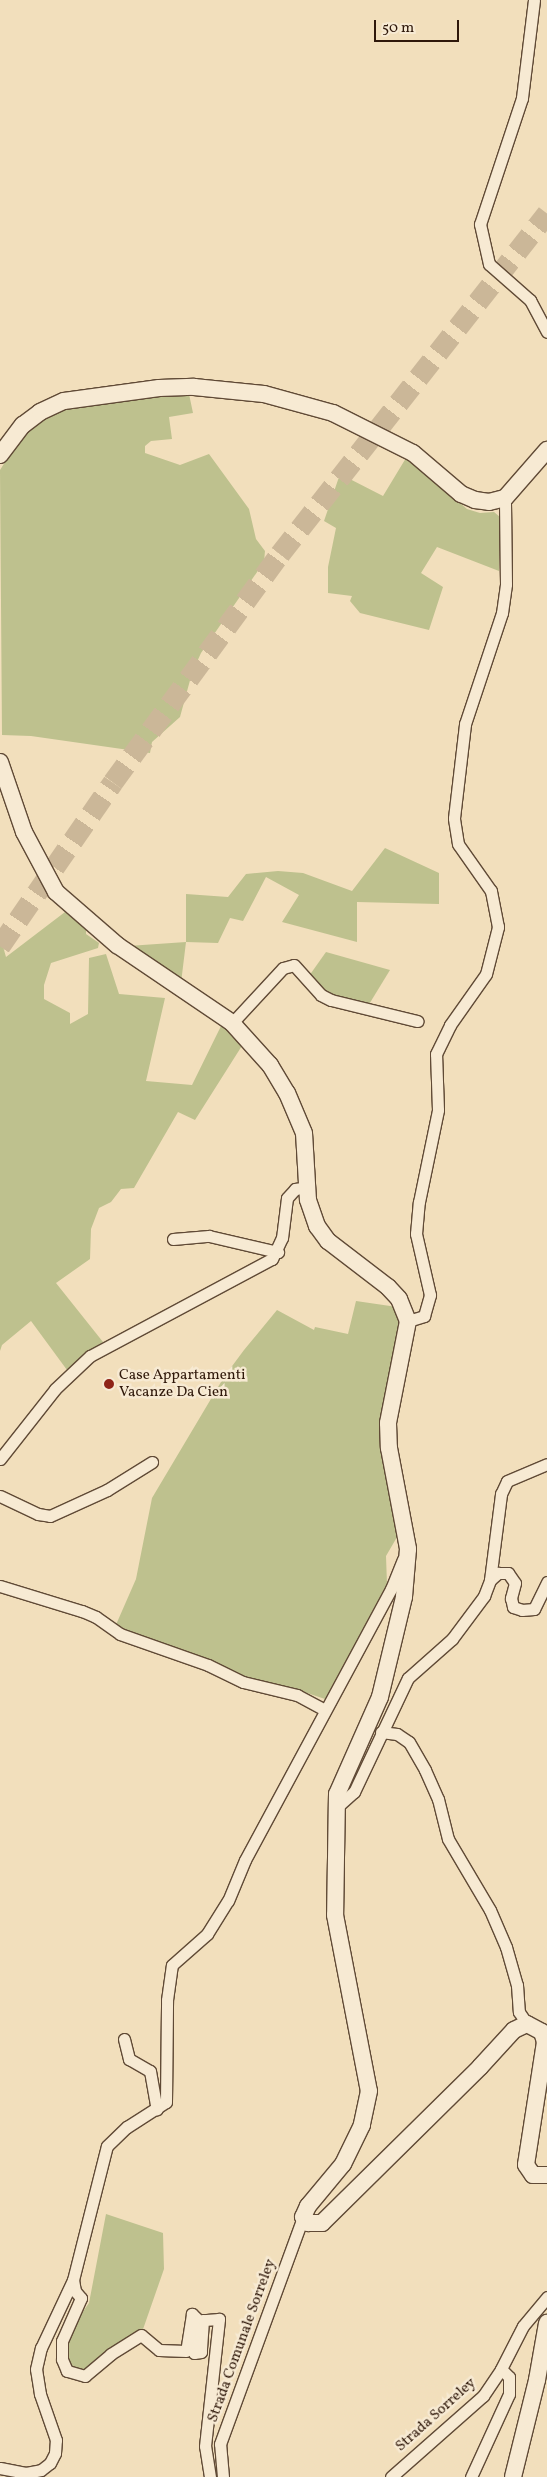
<!DOCTYPE html>
<style>
body{margin:0}
#map{position:relative;width:547px;height:2477px;overflow:hidden;background:#f2dfbc;font-family:Vollkorn,serif}
div>[style]{position:absolute}
.green>*{inset:0;background:#bec18e}
.highway-tunnel>*{height:21px;margin-top:-10.5px;transform-origin:0;background:repeating-linear-gradient(90deg,#cbb798 0 21px,transparent 0 32px)}
.roads{filter:drop-shadow(1px 0 #604a36) drop-shadow(-1px 0 #604a36) drop-shadow(0 1px #604a36) drop-shadow(0 -1px #604a36)}
.street>*{height:11px;margin:-5.5px;padding:0 5.5px;transform-origin:5.5px;border-radius:5.5px;background:#f7ead3}
.secondary>*{height:16px;margin:-8px;padding:0 8px;transform-origin:8px;border-radius:8px;background:#f7ead3}
.dots>*{width:14px;height:14px;translate:-50% -50%;box-sizing:border-box;border:2px solid #f7ead3;border-radius:50%}
span{translate:-50% -50%;white-space:nowrap;text-align:center;line-height:1.15;-webkit-text-stroke:5px #f7ead3;paint-order:stroke}
.poi-label{font-size:15px;color:#2f180a}
.left{translate:0 -50%;text-align:left}
.street-label{font-size:15px;color:#2f180a}
.scale{position:absolute;left:374px;top:20px;width:85px;height:22px;box-sizing:border-box;border:2px solid #2f180a;border-top:0;padding-left:6px;font-size:15px;line-height:18px;white-space:nowrap;color:#2f180a;-webkit-text-stroke:4px #f7ead3;paint-order:stroke}
</style>
<div id="map">
<div class="green">
<div style="clip-path:polygon(164px 394px,189px 394px,193px 413px,169px 417px,172px 439px,151px 441px,145px 446px,145px 453px,180px 465px,209px 454px,249px 509px,256px 539px,265px 551px,264px 562px,201px 653px,192px 673px,180px 717px,152px 742px,150px 753px,31px 736px,2px 735px,0 470px,21px 437px,41px 419px,66px 407px)"></div>
<div style="clip-path:polygon(406px 458px,467px 509px,480px 513px,494px 512px,500px 517px,499px 571px,437px 547px,421px 573px,443px 587px,429px 630px,360px 613px,350px 601px,352px 596px,328px 593px,328px 567px,336px 528px,324px 521px,340px 474px,383px 496px)"></div>
<div style="clip-path:polygon(385px 848px,439px 873px,439px 904px,357px 902px,357px 942px,282px 922px,299px 895px,266px 877px,243px 921px,230px 918px,218px 943px,186px 942px,181px 983px,128px 946px,186px 942px,186px 894px,228px 897px,246px 874px,278px 871px,303px 873px,352px 891px)"></div>
<div style="clip-path:polygon(65px 912px,86px 929px,86px 934px,99px 943px,98px 948px,51px 963px,44px 985px,44px 999px,70px 1013px,70px 1024px,88px 1014px,89px 958px,106px 954px,119px 994px,165px 998px,146px 1081px,192px 1085px,222px 1024px,245px 1041px,195px 1120px,178px 1112px,134px 1188px,121px 1189px,111px 1202px,99px 1208px,91px 1229px,90px 1259px,56px 1283px,103px 1342px,67px 1370px,31px 1321px,2px 1345px,0 1351px,0 936px,6px 957px)"></div>
<div style="clip-path:polygon(326px 952px,390px 970px,368px 1006px,329px 995px,309px 976px)"></div>
<div style="clip-path:polygon(356px 1301px,397px 1307px,400px 1318px,400px 1337px,383px 1422px,400px 1532px,386px 1556px,387px 1584px,325px 1699px,292px 1688px,244px 1680px,115px 1627px,136px 1579px,152px 1498px,224px 1377px,244px 1350px,277px 1310px,314px 1330px,315px 1327px,348px 1334px)"></div>
<div style="clip-path:polygon(106px 2214px,163px 2233px,164px 2269px,141px 2335px,85px 2376px,67px 2371px,62px 2341px,89px 2303px)"></div>
</div>
<div class="highway-tunnel">
<div style="left:0;top:946px;width:199px;rotate:-55.4deg"></div>
<div style="left:113px;top:782px;width:283px;rotate:-53.8deg"></div>
<div style="left:280px;top:554px;width:433px;rotate:-51.9deg"></div>
</div>
<div class="roads">
<div class="street">
<div style="left:534px;top:0;width:99px;rotate:97deg"></div>
<div style="left:522px;top:98px;width:133px;rotate:108.4deg"></div>
<div style="left:480px;top:224px;width:41px;rotate:77.3deg"></div>
<div style="left:489px;top:264px;width:55px;rotate:41.3deg"></div>
<div style="left:530px;top:300px;width:36px;rotate:62deg"></div>
<div style="left:232px;top:1023px;width:75px;rotate:-47.2deg"></div>
<div style="left:283px;top:968px;width:11px;rotate:-15deg"></div>
<div style="left:294px;top:965px;width:40px;rotate:48deg"></div>
<div style="left:321px;top:995px;width:11px;rotate:27deg"></div>
<div style="left:331px;top:1000px;width:89px;rotate:13.7deg"></div>
<div style="left:173px;top:1239px;width:36px;rotate:-5deg"></div>
<div style="left:209px;top:1236px;width:71px;rotate:13.1deg"></div>
<div style="left:408px;top:1321px;width:17px;rotate:-17deg"></div>
<div style="left:424px;top:1316px;width:22px;rotate:-74deg"></div>
<div style="left:430px;top:1295px;width:63px;rotate:-102.9deg"></div>
<div style="left:416px;top:1234px;width:32px;rotate:-85deg"></div>
<div style="left:419px;top:1202px;width:94px;rotate:-78.3deg"></div>
<div style="left:438px;top:1110px;width:56px;rotate:-92deg"></div>
<div style="left:436px;top:1054px;width:32px;rotate:-64deg"></div>
<div style="left:450px;top:1025px;width:62px;rotate:-54.8deg"></div>
<div style="left:486px;top:974px;width:49px;rotate:-75.7deg"></div>
<div style="left:498px;top:927px;width:37px;rotate:-101deg"></div>
<div style="left:491px;top:891px;width:57px;rotate:-125.1deg"></div>
<div style="left:458px;top:844px;width:26px;rotate:-99deg"></div>
<div style="left:454px;top:818px;width:95px;rotate:-83.3deg"></div>
<div style="left:465px;top:724px;width:117px;rotate:-71.6deg"></div>
<div style="left:502px;top:613px;width:29px;rotate:-82deg"></div>
<div style="left:506px;top:584px;width:86px;rotate:-90.7deg"></div>
<div style="left:0;top:1459px;width:89px;rotate:-51.8deg"></div>
<div style="left:55px;top:1389px;width:48px;rotate:-43.3deg"></div>
<div style="left:90px;top:1356px;width:206px;rotate:-28.1deg"></div>
<div style="left:272px;top:1259px;width:23px;rotate:-65deg"></div>
<div style="left:282px;top:1238px;width:40px;rotate:-82.9deg"></div>
<div style="left:287px;top:1198px;width:12px;rotate:-48deg"></div>
<div style="left:295px;top:1189px;width:12px;rotate:-9deg"></div>
<div style="left:0;top:1496px;width:42px;rotate:25.3deg"></div>
<div style="left:38px;top:1514px;width:12px;rotate:9deg"></div>
<div style="left:50px;top:1516px;width:63px;rotate:-24.5deg"></div>
<div style="left:107px;top:1490px;width:53px;rotate:-31.9deg"></div>
<div style="left:490px;top:1580px;width:11px;rotate:-41deg"></div>
<div style="left:498px;top:1573px;width:10px"></div>
<div style="left:508px;top:1573px;width:12px;rotate:55deg"></div>
<div style="left:515px;top:1583px;width:16px;rotate:105deg"></div>
<div style="left:511px;top:1598px;width:9px;rotate:77deg"></div>
<div style="left:513px;top:1607px;width:9px;rotate:18deg"></div>
<div style="left:522px;top:1610px;width:12px;rotate:-5deg"></div>
<div style="left:534px;top:1609px;width:30px;rotate:-64deg"></div>
<div style="left:0;top:1586px;width:86px;rotate:17deg"></div>
<div style="left:82px;top:1611px;width:15px;rotate:23deg"></div>
<div style="left:96px;top:1617px;width:29px;rotate:35deg"></div>
<div style="left:120px;top:1634px;width:93px;rotate:19.4deg"></div>
<div style="left:208px;top:1665px;width:39px;rotate:26deg"></div>
<div style="left:243px;top:1682px;width:56px;rotate:13.5deg"></div>
<div style="left:297px;top:1695px;width:32px;rotate:28deg"></div>
<div style="left:381px;top:1732px;width:16px;rotate:7deg"></div>
<div style="left:397px;top:1734px;width:14px;rotate:34deg"></div>
<div style="left:409px;top:1742px;width:32px;rotate:60deg"></div>
<div style="left:425px;top:1770px;width:32px;rotate:66deg"></div>
<div style="left:438px;top:1799px;width:41px;rotate:76deg"></div>
<div style="left:448px;top:1839px;width:82px;rotate:59.4deg"></div>
<div style="left:490px;top:1910px;width:40px;rotate:66.6deg"></div>
<div style="left:506px;top:1947px;width:40px;rotate:74deg"></div>
<div style="left:517px;top:1985px;width:27px;rotate:86deg"></div>
<div style="left:519px;top:2012px;width:14px;rotate:56deg"></div>
<div style="left:336px;top:1808px;width:24px;rotate:-42deg"></div>
<div style="left:354px;top:1792px;width:126px;rotate:-64.7deg"></div>
<div style="left:408px;top:1678px;width:59px;rotate:-41.6deg"></div>
<div style="left:452px;top:1639px;width:54px;rotate:-53.3deg"></div>
<div style="left:484px;top:1596px;width:17px;rotate:-69deg"></div>
<div style="left:490px;top:1580px;width:87px;rotate:-82.7deg"></div>
<div style="left:501px;top:1494px;width:14px;rotate:-65deg"></div>
<div style="left:507px;top:1481px;width:43px;rotate:-23deg"></div>
<div style="left:124px;top:2039px;width:21px;rotate:76deg"></div>
<div style="left:129px;top:2059px;width:24px;rotate:30deg"></div>
<div style="left:150px;top:2071px;width:39px;rotate:80deg"></div>
<div style="left:0;top:2468px;width:26px;rotate:11deg"></div>
<div style="left:26px;top:2473px;width:15px;rotate:-11deg"></div>
<div style="left:41px;top:2470px;width:11px;rotate:-38deg"></div>
<div style="left:50px;top:2463px;width:11px;rotate:-63deg"></div>
<div style="left:55px;top:2453px;width:13px;rotate:-86deg"></div>
<div style="left:56px;top:2440px;width:49px;rotate:-109.2deg"></div>
<div style="left:40px;top:2394px;width:25px;rotate:-99deg"></div>
<div style="left:36px;top:2369px;width:22px;rotate:-77deg"></div>
<div style="left:41px;top:2348px;width:75px;rotate:-64.8deg"></div>
<div style="left:210px;top:2477px;width:31px;rotate:-99deg"></div>
<div style="left:205px;top:2446px;width:128px;rotate:-83.7deg"></div>
<div style="left:219px;top:2319px;width:16px;rotate:176deg"></div>
<div style="left:203px;top:2320px;width:32px;rotate:94deg"></div>
<div style="left:201px;top:2352px;width:7px;rotate:172deg"></div>
<div style="left:194px;top:2353px;width:35px;rotate:-87deg"></div>
<div style="left:196px;top:2318px;width:6px;rotate:-135deg"></div>
<div style="left:192px;top:2314px;width:37px;rotate:99deg"></div>
<div style="left:186px;top:2351px;width:27px;rotate:-178deg"></div>
<div style="left:159px;top:2350px;width:23px;rotate:-140deg"></div>
<div style="left:141px;top:2335px;width:36px;rotate:148deg"></div>
<div style="left:111px;top:2354px;width:34px;rotate:140deg"></div>
<div style="left:85px;top:2376px;width:19px;rotate:-164deg"></div>
<div style="left:67px;top:2371px;width:13px;rotate:-113deg"></div>
<div style="left:62px;top:2359px;width:18px;rotate:-90deg"></div>
<div style="left:62px;top:2341px;width:47px;rotate:-66.2deg"></div>
<div style="left:81px;top:2298px;width:9px;rotate:-131deg"></div>
<div style="left:75px;top:2291px;width:11px;rotate:-100deg"></div>
<div style="left:73px;top:2280px;width:138px;rotate:-75.8deg"></div>
<div style="left:107px;top:2146px;width:28px;rotate:-44deg"></div>
<div style="left:127px;top:2127px;width:46px;rotate:-32.7deg"></div>
<div style="left:166px;top:2102px;width:102px;rotate:-89.4deg"></div>
<div style="left:167px;top:2000px;width:35px;rotate:-82deg"></div>
<div style="left:172px;top:1965px;width:47px;rotate:-41.5deg"></div>
<div style="left:207px;top:1934px;width:39px;rotate:-58deg"></div>
<div style="left:228px;top:1901px;width:44px;rotate:-67.5deg"></div>
<div style="left:245px;top:1860px;width:308px;rotate:-61.7deg"></div>
<div style="left:391px;top:1589px;width:32px;rotate:-68deg"></div>
<div style="left:223px;top:2477px;width:33px;rotate:-95deg"></div>
<div style="left:220px;top:2444px;width:242px;rotate:-69.9deg"></div>
<div style="left:391px;top:2477px;width:123px;rotate:-41.4deg"></div>
<div style="left:483px;top:2396px;width:32px;rotate:-56deg"></div>
<div style="left:501px;top:2369px;width:48px;rotate:-62.9deg"></div>
<div style="left:523px;top:2326px;width:38px;rotate:-50deg"></div>
<div style="left:471px;top:2477px;width:91px;rotate:-65.4deg"></div>
<div style="left:509px;top:2394px;width:17px;rotate:-90deg"></div>
<div style="left:509px;top:2377px;width:11px;rotate:-135deg"></div>
</div>
<div class="secondary">
<div style="left:0;top:455px;width:38px;rotate:-53deg"></div>
<div style="left:23px;top:425px;width:21px;rotate:-37deg"></div>
<div style="left:40px;top:412px;width:26px;rotate:-25deg"></div>
<div style="left:64px;top:401px;width:96px;rotate:-7.8deg"></div>
<div style="left:159px;top:388px;width:35px;rotate:-2deg"></div>
<div style="left:194px;top:387px;width:70px;rotate:5.7deg"></div>
<div style="left:264px;top:394px;width:72px;rotate:15.4deg"></div>
<div style="left:333px;top:413px;width:89px;rotate:26.6deg"></div>
<div style="left:413px;top:453px;width:63px;rotate:40.5deg"></div>
<div style="left:461px;top:494px;width:15px;rotate:23deg"></div>
<div style="left:475px;top:500px;width:14px;rotate:8deg"></div>
<div style="left:489px;top:502px;width:16px;rotate:-14deg"></div>
<div style="left:505px;top:498px;width:64px;rotate:-48.8deg"></div>
<div style="left:0;top:762px;width:74px;rotate:71.1deg"></div>
<div style="left:24px;top:832px;width:68px;rotate:61.9deg"></div>
<div style="left:56px;top:892px;width:81px;rotate:41deg"></div>
<div style="left:117px;top:945px;width:139px;rotate:34.1deg"></div>
<div style="left:232px;top:1023px;width:57px;rotate:47.9deg"></div>
<div style="left:270px;top:1065px;width:33px;rotate:59deg"></div>
<div style="left:287px;top:1093px;width:43px;rotate:67deg"></div>
<div style="left:304px;top:1133px;width:67px;rotate:86.6deg"></div>
<div style="left:308px;top:1200px;width:28px;rotate:71deg"></div>
<div style="left:317px;top:1226px;width:19px;rotate:54deg"></div>
<div style="left:328px;top:1241px;width:76px;rotate:37.5deg"></div>
<div style="left:388px;top:1287px;width:16px;rotate:47deg"></div>
<div style="left:399px;top:1299px;width:24px;rotate:68deg"></div>
<div style="left:408px;top:1321px;width:104px;rotate:101.1deg"></div>
<div style="left:388px;top:1423px;width:25px;rotate:88deg"></div>
<div style="left:389px;top:1448px;width:103px;rotate:79.3deg"></div>
<div style="left:408px;top:1549px;width:48px;rotate:94.8deg"></div>
<div style="left:404px;top:1597px;width:103px;rotate:103.5deg"></div>
<div style="left:380px;top:1697px;width:106px;rotate:113.9deg"></div>
<div style="left:337px;top:1794px;width:121px;rotate:90.9deg"></div>
<div style="left:335px;top:1915px;width:179px;rotate:79.1deg"></div>
<div style="left:369px;top:2091px;width:35px;rotate:102deg"></div>
<div style="left:362px;top:2125px;width:43px;rotate:116deg"></div>
<div style="left:343px;top:2164px;width:55px;rotate:129.8deg"></div>
<div style="left:308px;top:2206px;width:12px;rotate:114deg"></div>
<div style="left:303px;top:2217px;width:8px;rotate:50deg"></div>
<div style="left:308px;top:2223px;width:14px"></div>
<div style="left:322px;top:2223px;width:222px;rotate:-44.6deg"></div>
<div style="left:480px;top:2067px;width:50px;rotate:-47.4deg"></div>
<div style="left:514px;top:2030px;width:14px;rotate:-25deg"></div>
<div style="left:527px;top:2024px;width:17px;rotate:28deg"></div>
<div style="left:542px;top:2032px;width:10px;rotate:73deg"></div>
<div style="left:545px;top:2042px;width:124px;rotate:98.8deg"></div>
<div style="left:526px;top:2165px;width:12px;rotate:55deg"></div>
<div style="left:533px;top:2175px;width:14px"></div>
<div style="left:513px;top:2477px;width:100px;rotate:-76.1deg"></div>
<div style="left:537px;top:2380px;width:58px;rotate:-80deg"></div>
</div>
</div>
<div class="dots">
<div style="left:109px;top:1384px;background:#8f2418"></div>
</div>
<div class="poi-label">
<span class="left" style="left:119px;top:1384px">Case Appartamenti<br>Vacanze Da Cien</span>
</div>
<div class="street-label">
<span style="left:242px;top:2341px;rotate:-70deg">Strada Comunale Sorreley</span>
<span style="left:436px;top:2415px;rotate:-42deg">Strada Sorreley</span>
</div>
<div class="scale">50 m</div>
</div>
